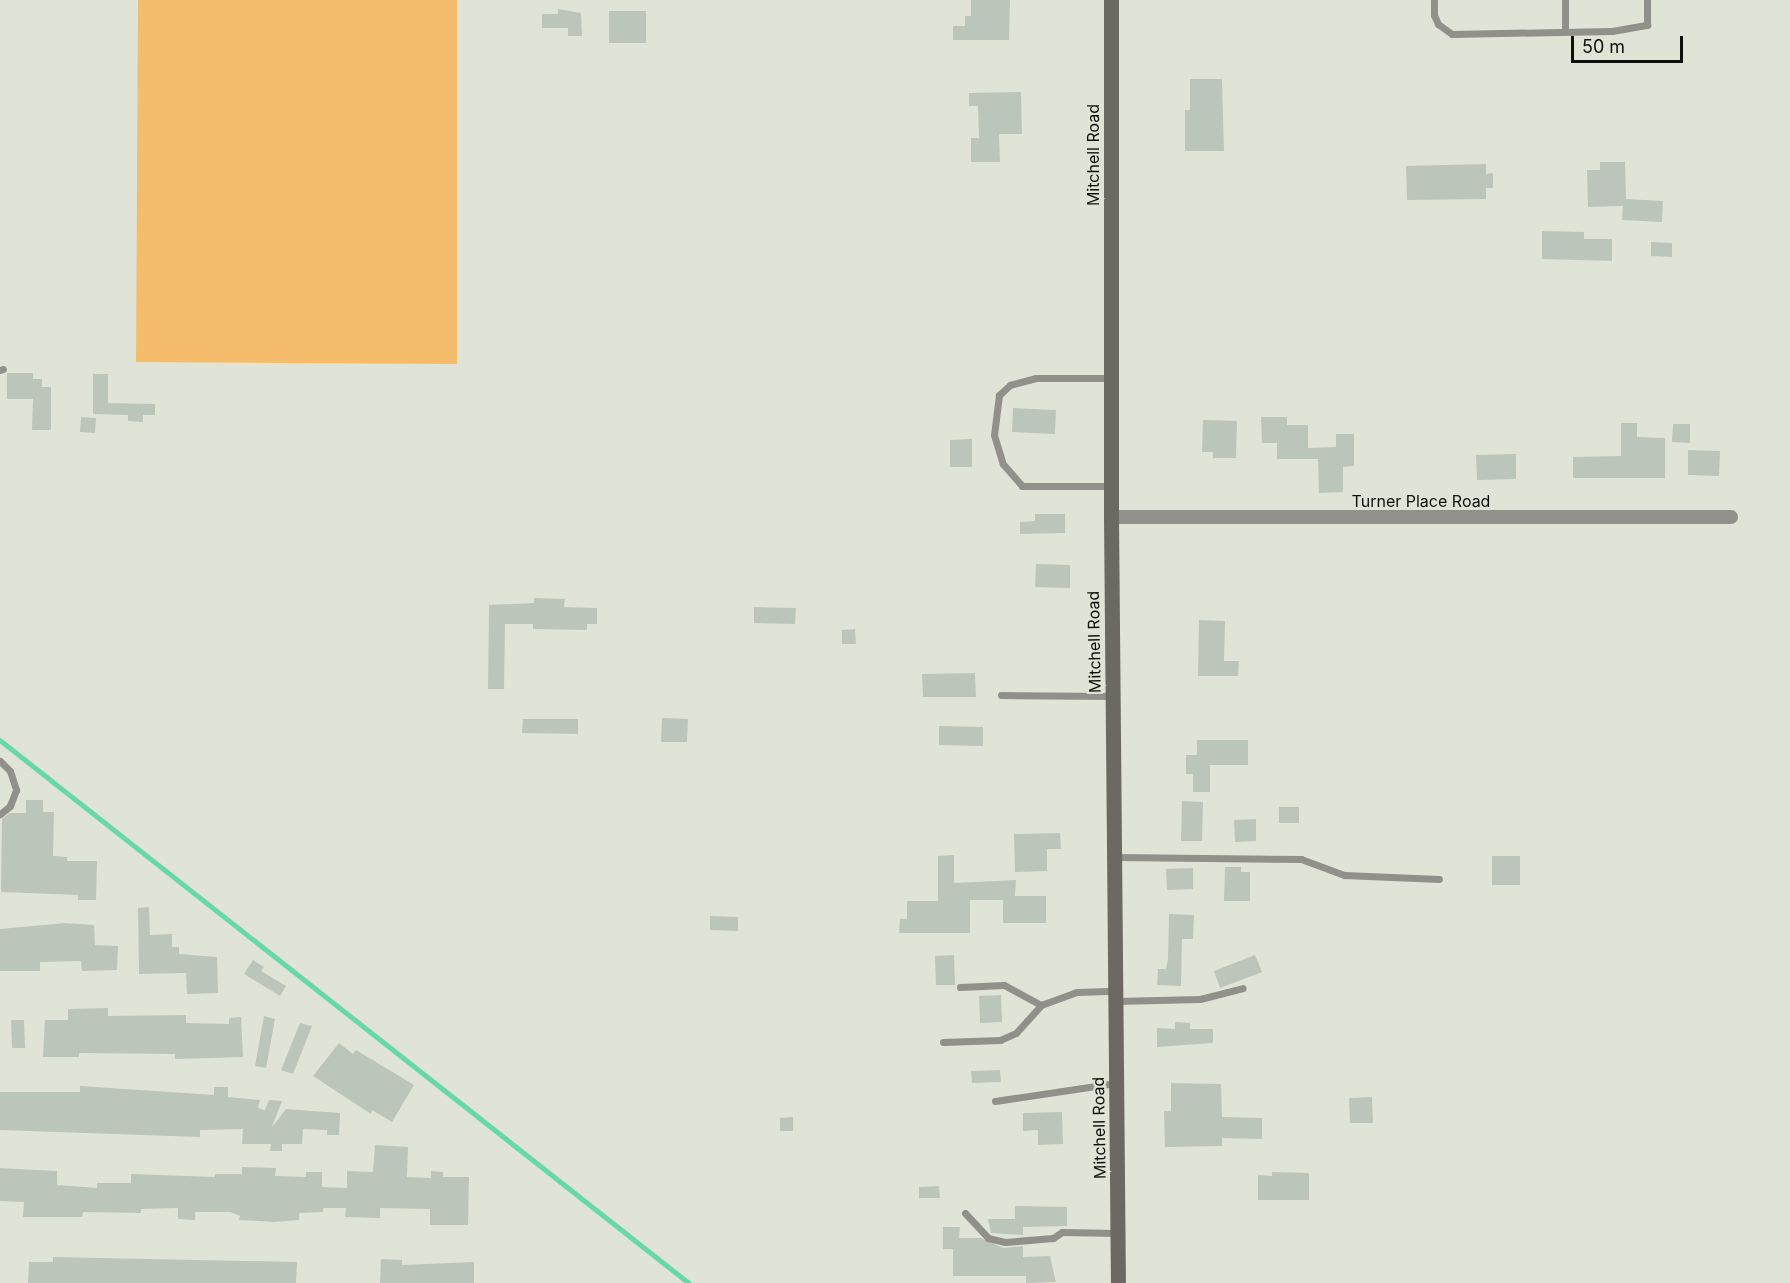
<!DOCTYPE html>
<style>
body{margin:0}
#map{position:relative;width:1790px;height:1283px;overflow:hidden;background:#e0e4d6;font-family:Inter,sans-serif}
div>[style]{position:absolute}
.green>*{inset:0;background:#f4bc6b}
.stream>*{height:4.5px;margin:-2.25px;padding:0 2.25px;transform-origin:2.25px;border-radius:2.25px;background:#69d8a8}
.building>*{inset:0;background:#bcc5ba}
.lane>*{height:7px;margin:-3.5px;padding:0 3.5px;transform-origin:3.5px;border-radius:3.5px;background:#91908a}
.street>*{height:14px;margin:-7px;padding:0 7px;transform-origin:7px;border-radius:7px;background:#91908a}
.secondary>*{height:15px;margin:-7.5px;padding:0 7.5px;transform-origin:7.5px;border-radius:7.5px;background:#6b6961}
span{translate:-50% -50%;white-space:nowrap;text-align:center;line-height:1.15;-webkit-text-stroke:4.5px #e0e4d6;paint-order:stroke}
.street-label{font-size:16px;color:#0f100b}
.scale{position:absolute;left:1571px;top:36px;width:112px;height:27px;box-sizing:border-box;border:3px solid #0f100b;border-top:0;padding-left:8px;font-size:18px;line-height:21px;white-space:nowrap;color:#0f100b;-webkit-text-stroke:4px #e0e4d6;paint-order:stroke}
</style>
<div id="map">
<div class="green">
<div style="clip-path:polygon(138px 0,457px 0,457px 364px,136px 362px)"></div>
</div>
<div class="stream">
<div style="left:0;top:740px;width:877px;rotate:38.24deg"></div>
</div>
<div class="building">
<div style="clip-path:polygon(971px 0,1010px 0,1009px 40px,953px 40px,953px 26px,965px 26px,965px 16px,971px 16px)"></div>
<div style="clip-path:polygon(558px 9px,581px 13px,582px 36px,568px 36px,568px 28px,542px 28px,542px 14px,558px 14px)"></div>
<div style="clip-path:polygon(609px 11px,646px 11px,646px 43px,609px 43px)"></div>
<div style="clip-path:polygon(1190px 79px,1222px 79px,1224px 151px,1185px 151px,1185px 110px,1190px 110px)"></div>
<div style="clip-path:polygon(1021px 92px,1022px 134px,999px 134px,1000px 162px,971px 162px,971px 138px,979px 138px,978px 106px,969px 106px,969px 93px)"></div>
<div style="clip-path:polygon(1600px 162px,1625px 162px,1626px 199px,1663px 201px,1662px 222px,1622px 220px,1623px 206px,1588px 207px,1587px 170px,1600px 170px)"></div>
<div style="clip-path:polygon(1486px 164px,1486px 174px,1493px 173px,1493px 188px,1486px 188px,1486px 199px,1407px 200px,1406px 166px)"></div>
<div style="clip-path:polygon(1542px 231px,1584px 232px,1584px 239px,1612px 239px,1612px 261px,1542px 259px)"></div>
<div style="clip-path:polygon(1651px 242px,1672px 243px,1672px 257px,1651px 256px)"></div>
<div style="clip-path:polygon(7px 373px,33px 373px,33px 379px,42px 379px,42px 387px,51px 387px,51px 430px,32px 430px,33px 399px,7px 399px)"></div>
<div style="clip-path:polygon(93px 374px,108px 374px,108px 403px,155px 404px,155px 415px,143px 415px,143px 422px,128px 421px,128px 415px,93px 414px)"></div>
<div style="clip-path:polygon(1013px 408px,1056px 410px,1055px 434px,1012px 432px)"></div>
<div style="clip-path:polygon(81px 417px,96px 418px,95px 433px,80px 432px)"></div>
<div style="clip-path:polygon(1261px 417px,1287px 417px,1287px 425px,1308px 425px,1308px 448px,1336px 447px,1336px 434px,1354px 434px,1354px 466px,1343px 467px,1343px 492px,1319px 493px,1318px 459px,1277px 459px,1277px 443px,1262px 443px)"></div>
<div style="clip-path:polygon(1203px 420px,1237px 421px,1236px 458px,1213px 458px,1213px 452px,1202px 452px)"></div>
<div style="clip-path:polygon(1621px 423px,1637px 423px,1637px 437px,1665px 438px,1665px 478px,1573px 478px,1573px 457px,1621px 456px)"></div>
<div style="clip-path:polygon(1673px 424px,1690px 424px,1690px 443px,1672px 442px)"></div>
<div style="clip-path:polygon(972px 439px,972px 467px,950px 467px,950px 440px)"></div>
<div style="clip-path:polygon(1688px 450px,1720px 451px,1719px 476px,1688px 475px)"></div>
<div style="clip-path:polygon(1516px 454px,1516px 479px,1477px 480px,1476px 455px)"></div>
<div style="clip-path:polygon(1035px 514px,1065px 514px,1065px 533px,1020px 534px,1020px 522px,1035px 521px)"></div>
<div style="clip-path:polygon(1036px 564px,1070px 565px,1070px 588px,1035px 587px)"></div>
<div style="clip-path:polygon(534px 598px,565px 599px,564px 607px,597px 608px,597px 624px,587px 624px,587px 630px,533px 629px,533px 624px,505px 624px,504px 689px,488px 689px,489px 605px,534px 603px)"></div>
<div style="clip-path:polygon(754px 607px,796px 608px,795px 624px,754px 623px)"></div>
<div style="clip-path:polygon(1199px 620px,1225px 621px,1224px 661px,1239px 661px,1238px 676px,1198px 676px)"></div>
<div style="clip-path:polygon(855px 629px,856px 644px,842px 644px,842px 630px)"></div>
<div style="clip-path:polygon(975px 673px,976px 697px,923px 697px,922px 674px)"></div>
<div style="clip-path:polygon(662px 718px,688px 719px,687px 742px,661px 742px)"></div>
<div style="clip-path:polygon(523px 719px,578px 719px,578px 734px,522px 733px)"></div>
<div style="clip-path:polygon(939px 726px,983px 727px,983px 746px,939px 745px)"></div>
<div style="clip-path:polygon(1197px 740px,1248px 740px,1248px 765px,1210px 765px,1210px 792px,1193px 792px,1193px 774px,1186px 774px,1186px 755px,1197px 755px)"></div>
<div style="clip-path:polygon(26px 800px,43px 800px,43px 812px,54px 812px,53px 856px,67px 857px,67px 861px,97px 861px,96px 900px,78px 900px,78px 895px,1px 892px,2px 819px,10px 813px,26px 813px)"></div>
<div style="clip-path:polygon(1182px 801px,1203px 802px,1202px 841px,1181px 841px)"></div>
<div style="clip-path:polygon(1279px 807px,1299px 807px,1299px 823px,1279px 823px)"></div>
<div style="clip-path:polygon(1256px 819px,1256px 841px,1235px 842px,1234px 820px)"></div>
<div style="clip-path:polygon(1060px 833px,1061px 849px,1047px 849px,1047px 871px,1015px 872px,1014px 834px)"></div>
<div style="clip-path:polygon(954px 855px,954px 883px,1016px 880px,1015px 896px,1046px 896px,1046px 923px,1003px 923px,1003px 900px,970px 900px,970px 933px,899px 933px,900px 919px,907px 919px,907px 901px,938px 901px,938px 856px)"></div>
<div style="clip-path:polygon(1492px 856px,1520px 856px,1520px 885px,1492px 885px)"></div>
<div style="clip-path:polygon(1225px 867px,1241px 867px,1241px 872px,1250px 872px,1250px 901px,1224px 901px)"></div>
<div style="clip-path:polygon(1193px 868px,1193px 889px,1167px 890px,1166px 869px)"></div>
<div style="clip-path:polygon(149px 907px,150px 935px,172px 934px,172px 947px,179px 947px,179px 954px,217px 957px,218px 993px,187px 994px,186px 973px,139px 974px,138px 908px)"></div>
<div style="clip-path:polygon(1169px 914px,1194px 915px,1193px 939px,1182px 939px,1181px 986px,1157px 985px,1158px 969px,1166px 969px,1168px 959px)"></div>
<div style="clip-path:polygon(710px 916px,738px 917px,738px 931px,710px 930px)"></div>
<div style="clip-path:polygon(65px 923px,94px 925px,95px 945px,118px 946px,117px 970px,82px 971px,81px 961px,40px 962px,40px 971px,0 971px,0 929px)"></div>
<div style="clip-path:polygon(954px 955px,955px 985px,936px 985px,935px 956px)"></div>
<div style="clip-path:polygon(1255px 955px,1262px 972px,1220px 988px,1214px 971px)"></div>
<div style="clip-path:polygon(253px 960px,264px 967px,261px 971px,286px 986px,280px 996px,244px 974px)"></div>
<div style="clip-path:polygon(1001px 995px,1002px 1022px,980px 1023px,979px 996px)"></div>
<div style="clip-path:polygon(108px 1008px,108px 1016px,186px 1015px,186px 1023px,229px 1024px,229px 1018px,241px 1017px,243px 1057px,175px 1059px,175px 1054px,79px 1053px,79px 1057px,43px 1057px,45px 1020px,68px 1020px,68px 1009px)"></div>
<div style="clip-path:polygon(264px 1016px,275px 1019px,266px 1068px,255px 1066px)"></div>
<div style="clip-path:polygon(11px 1020px,24px 1020px,25px 1048px,12px 1048px)"></div>
<div style="clip-path:polygon(1175px 1022px,1190px 1023px,1190px 1029px,1213px 1029px,1213px 1043px,1157px 1047px,1157px 1028px,1175px 1029px)"></div>
<div style="clip-path:polygon(300px 1023px,312px 1026px,293px 1074px,281px 1070px)"></div>
<div style="clip-path:polygon(339px 1043px,353px 1054px,356px 1050px,414px 1085px,392px 1122px,372px 1110px,371px 1114px,313px 1076px)"></div>
<div style="clip-path:polygon(1000px 1070px,1001px 1082px,972px 1083px,971px 1071px)"></div>
<div style="clip-path:polygon(1171px 1083px,1221px 1084px,1222px 1117px,1262px 1118px,1262px 1139px,1222px 1138px,1222px 1146px,1165px 1147px,1164px 1111px,1171px 1111px)"></div>
<div style="clip-path:polygon(80px 1086px,214px 1095px,214px 1087px,228px 1087px,228px 1097px,260px 1100px,258px 1108px,265px 1110px,269px 1100px,282px 1101px,272px 1127px,286px 1109px,340px 1113px,339px 1135px,327px 1135px,327px 1130px,303px 1129px,302px 1144px,282px 1144px,282px 1151px,270px 1151px,271px 1144px,242px 1144px,243px 1129px,200px 1130px,200px 1137px,0 1130px,0 1092px,80px 1092px)"></div>
<div style="clip-path:polygon(1372px 1097px,1373px 1123px,1350px 1123px,1349px 1098px)"></div>
<div style="clip-path:polygon(1062px 1112px,1063px 1144px,1038px 1145px,1038px 1130px,1023px 1131px,1023px 1113px)"></div>
<div style="clip-path:polygon(793px 1117px,793px 1131px,780px 1131px,780px 1118px)"></div>
<div style="clip-path:polygon(375px 1145px,408px 1147px,407px 1177px,431px 1178px,431px 1171px,443px 1172px,443px 1177px,469px 1177px,468px 1225px,430px 1225px,430px 1209px,380px 1208px,380px 1218px,345px 1217px,346px 1208px,323px 1208px,323px 1212px,299px 1213px,299px 1220px,274px 1222px,239px 1220px,240px 1216px,230px 1212px,195px 1212px,195px 1220px,178px 1219px,178px 1208px,141px 1209px,141px 1213px,83px 1212px,82px 1217px,23px 1217px,24px 1202px,0 1201px,0 1168px,57px 1171px,57px 1185px,97px 1188px,97px 1183px,131px 1183px,131px 1174px,215px 1177px,215px 1174px,242px 1174px,242px 1167px,276px 1168px,275px 1176px,306px 1177px,306px 1172px,322px 1172px,322px 1187px,347px 1188px,347px 1171px,373px 1172px)"></div>
<div style="clip-path:polygon(1272px 1172px,1309px 1173px,1309px 1200px,1258px 1200px,1258px 1175px,1272px 1176px)"></div>
<div style="clip-path:polygon(939px 1186px,940px 1198px,919px 1198px,919px 1187px)"></div>
<div style="clip-path:polygon(1015px 1206px,1067px 1207px,1067px 1226px,1023px 1227px,1023px 1235px,991px 1233px,988px 1219px,1015px 1219px)"></div>
<div style="clip-path:polygon(943px 1227px,960px 1227px,959px 1238px,981px 1238px,1004px 1248px,1023px 1246px,1023px 1257px,1050px 1256px,1056px 1282px,1026px 1283px,1026px 1276px,953px 1276px,953px 1249px,943px 1249px)"></div>
<div style="clip-path:polygon(53px 1257px,297px 1262px,296px 1283px,28px 1283px,29px 1262px,53px 1262px)"></div>
<div style="clip-path:polygon(381px 1259px,402px 1260px,402px 1265px,474px 1262px,474px 1283px,380px 1283px)"></div>
</div>
<div class="lane">
<div style="left:1434px;top:0;width:15px;rotate:90deg"></div>
<div style="left:1434px;top:15px;width:10px;rotate:66deg"></div>
<div style="left:1438px;top:24px;width:17px;rotate:36deg"></div>
<div style="left:1452px;top:34px;width:160px;rotate:-1.1deg"></div>
<div style="left:1612px;top:31px;width:36px;rotate:-10deg"></div>
<div style="left:1647px;top:25px;width:25px;rotate:-90deg"></div>
<div style="left:1565px;top:0;width:31px;rotate:90deg"></div>
<div style="left:0;top:370px;width:3px;rotate:-18deg"></div>
<div style="left:1111px;top:378px;width:75px;rotate:180deg"></div>
<div style="left:1036px;top:378px;width:27px;rotate:165deg"></div>
<div style="left:1010px;top:385px;width:15px;rotate:138deg"></div>
<div style="left:999px;top:395px;width:40px;rotate:97.1deg"></div>
<div style="left:994px;top:435px;width:30px;rotate:73deg"></div>
<div style="left:1003px;top:464px;width:29px;rotate:49deg"></div>
<div style="left:1022px;top:486px;width:89px"></div>
<div style="left:1001px;top:695px;width:111px;rotate:0.5deg"></div>
<div style="left:0;top:761px;width:14px;rotate:45deg"></div>
<div style="left:10px;top:771px;width:20px;rotate:72deg"></div>
<div style="left:16px;top:790px;width:17px;rotate:111deg"></div>
<div style="left:10px;top:806px;width:13px;rotate:141deg"></div>
<div style="left:1114px;top:857px;width:187px;rotate:0.6deg"></div>
<div style="left:1301px;top:859px;width:46px;rotate:20.4deg"></div>
<div style="left:1344px;top:875px;width:95px;rotate:2.4deg"></div>
<div style="left:960px;top:987px;width:44px;rotate:-2.6deg"></div>
<div style="left:1004px;top:985px;width:42px;rotate:28.4deg"></div>
<div style="left:1041px;top:1005px;width:38px;rotate:-20deg"></div>
<div style="left:1077px;top:992px;width:38px;rotate:-2deg"></div>
<div style="left:1116px;top:1001px;width:84px;rotate:-1.4deg"></div>
<div style="left:1200px;top:999px;width:44px;rotate:-14.3deg"></div>
<div style="left:943px;top:1042px;width:57px;rotate:-2deg"></div>
<div style="left:1000px;top:1040px;width:17px;rotate:-24deg"></div>
<div style="left:1016px;top:1033px;width:38px;rotate:-48deg"></div>
<div style="left:995px;top:1101px;width:122px;rotate:-8.5deg"></div>
<div style="left:965px;top:1213px;width:34px;rotate:47deg"></div>
<div style="left:988px;top:1238px;width:17px;rotate:13deg"></div>
<div style="left:1005px;top:1242px;width:48px;rotate:-4.8deg"></div>
<div style="left:1053px;top:1238px;width:11px;rotate:-34deg"></div>
<div style="left:1062px;top:1232px;width:56px;rotate:1deg"></div>
</div>
<div class="street">
<div style="left:1111px;top:517px;width:620px"></div>
</div>
<div class="secondary">
<div style="left:1111px;top:0;width:517px;rotate:90deg"></div>
<div style="left:1111px;top:517px;width:766px;rotate:89.48deg"></div>
</div>
<div class="street-label">
<span style="left:1093px;top:155px;rotate:-90deg">Mitchell Road</span>
<span style="left:1421px;top:501px">Turner Place Road</span>
<span style="left:1094px;top:642px;rotate:-91deg">Mitchell Road</span>
<span style="left:1099px;top:1128px;rotate:-91deg">Mitchell Road</span>
</div>
<div class="scale">50 m</div>
</div>
